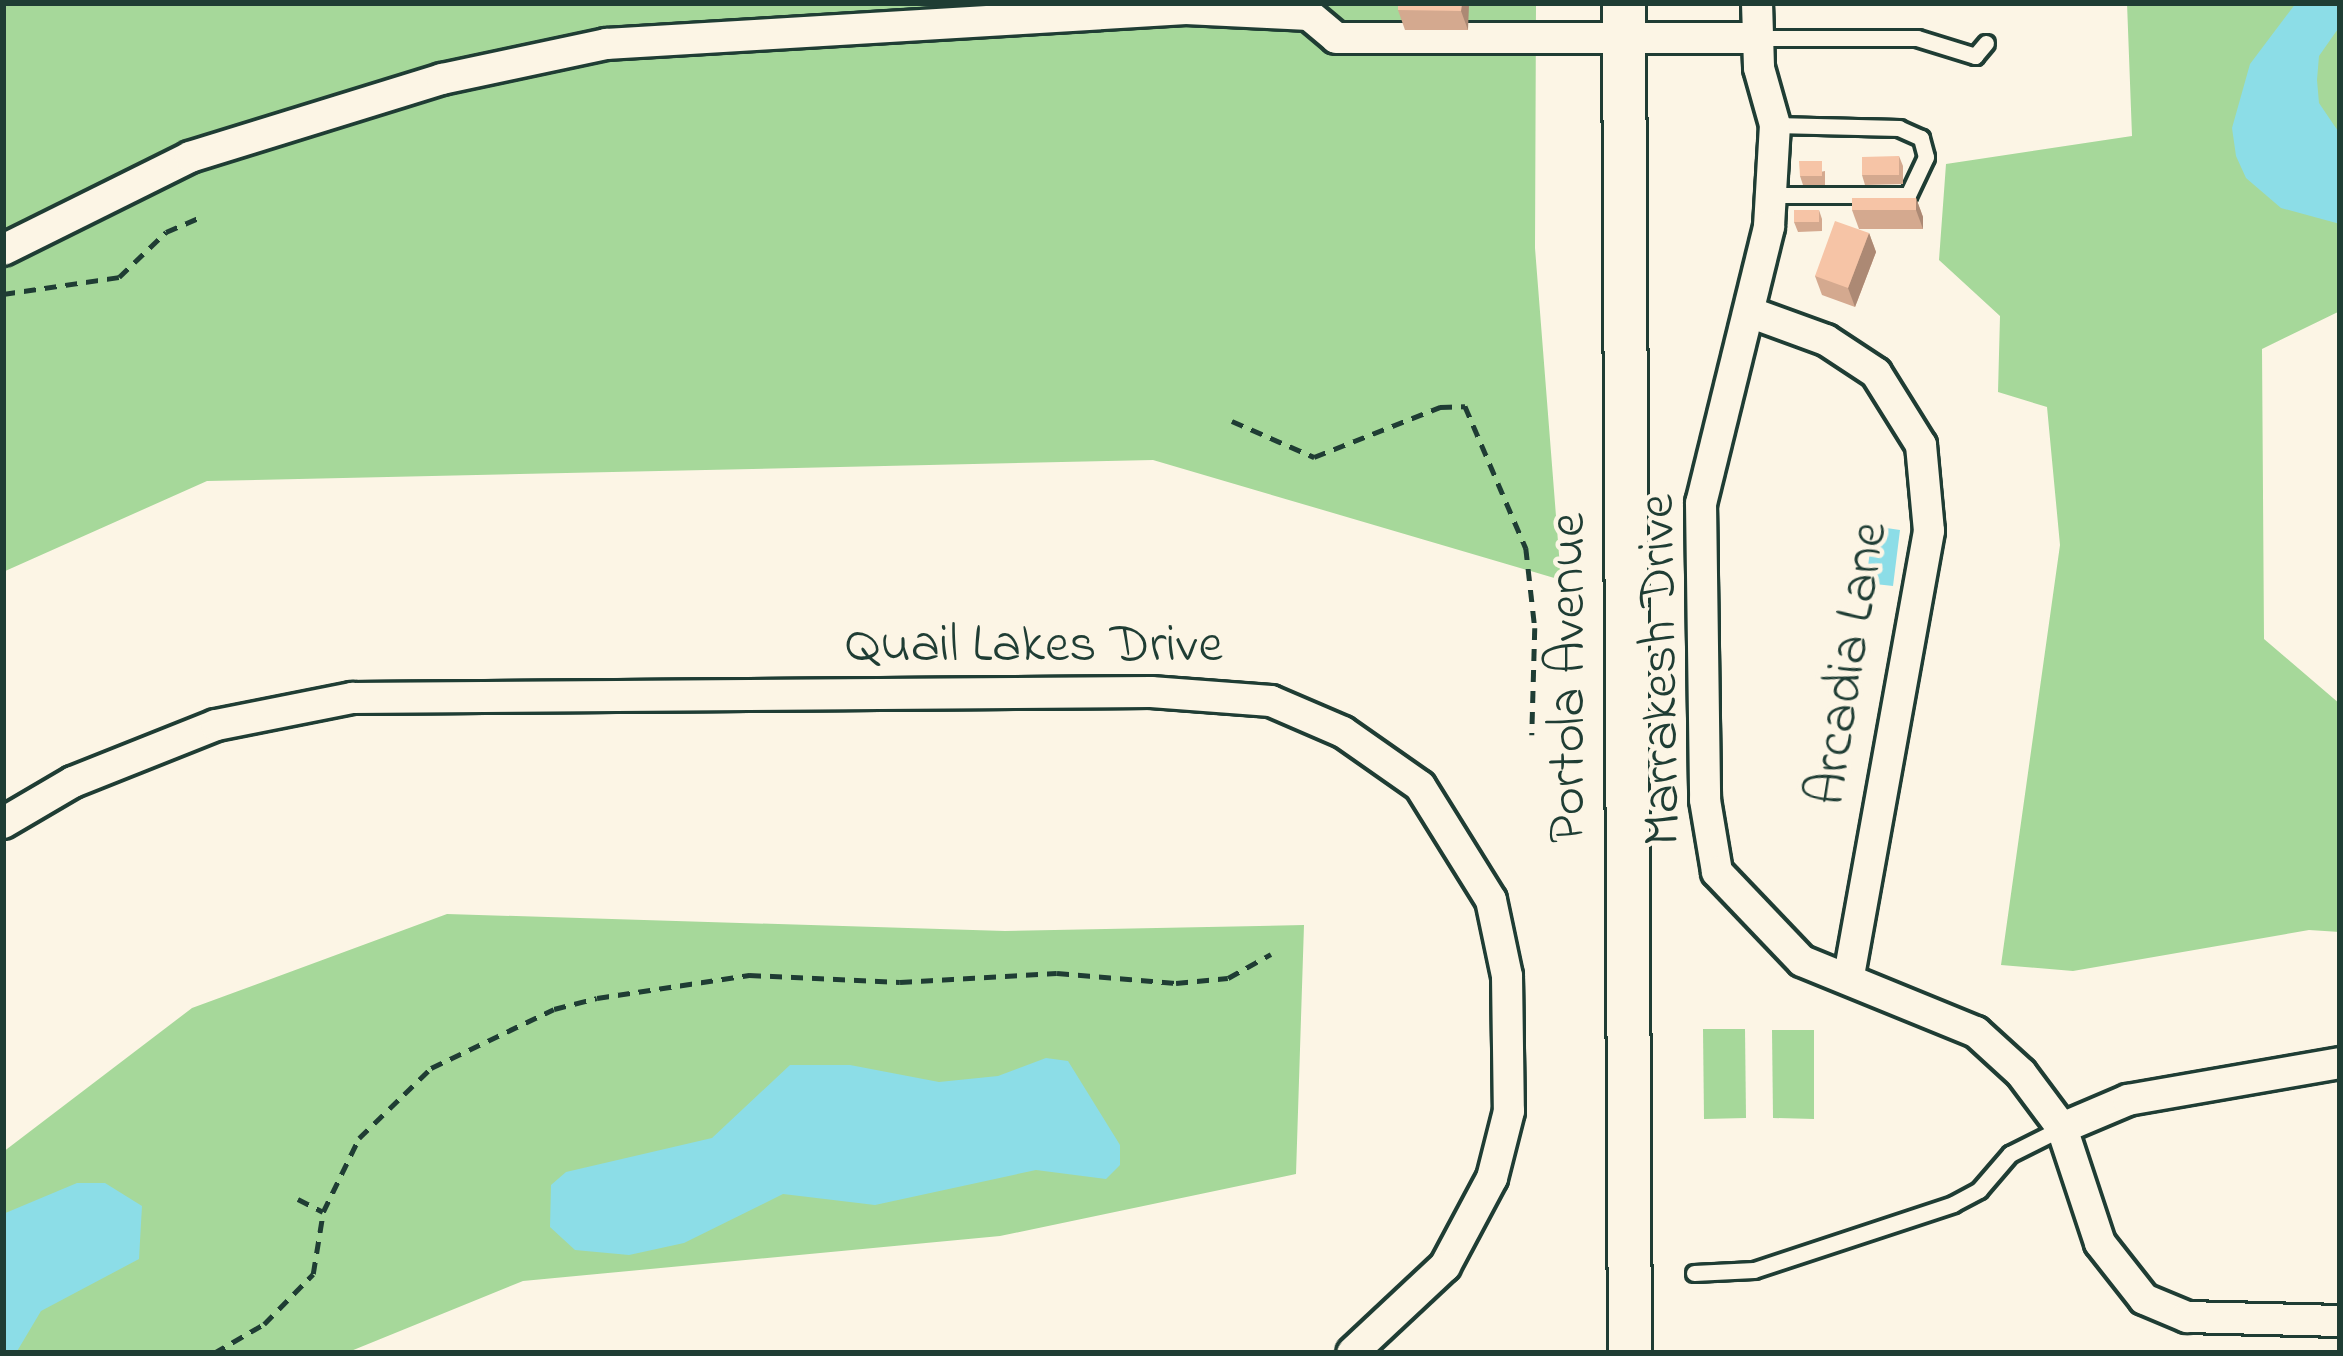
<!DOCTYPE html>
<style>
body{margin:0}
#map{position:relative;width:2343px;height:1356px;overflow:hidden;background:#fcf5e5;font-family:"Indie Flower",sans-serif}
div>[style]{position:absolute}
.green>*{inset:0;background:#a6d89a}
.water>*{inset:0;background:#8cdde7}
.path>*{height:4.5px;margin-top:-2.25px;transform-origin:0;background:repeating-linear-gradient(90deg,#1f3d34 0 12px,transparent 0 21px)}
.roads{filter:drop-shadow(3px 0 #1f3d34) drop-shadow(-3px 0 #1f3d34) drop-shadow(0 3px #1f3d34) drop-shadow(0 -3px #1f3d34)}
.lane>*{height:15px;margin:-7.5px;padding:0 7.5px;transform-origin:7.5px;border-radius:7.5px;background:#fcf5e5}
.street>*{height:30px;margin:-15px;padding:0 15px;transform-origin:15px;border-radius:15px;background:#fcf5e5}
.secondary>*{height:42px;margin:-21px;padding:0 21px;transform-origin:21px;border-radius:21px;background:#fcf5e5}
.wall>*{inset:0;background:#d4a98f}
.shaded-wall>*{inset:0;background:#ac8974}
.building>*{inset:0;background:#f6c4a6}
span{translate:-50% -50%;white-space:nowrap;text-align:center;line-height:1.15;-webkit-text-stroke:9px #fcf5e5;paint-order:stroke}
.street-label{font-size:54px;color:#1f3d34}
.frame{position:absolute;inset:0;border:6px solid #1f3d34;pointer-events:none}
</style>
<div id="map">
<div class="green">
<div style="clip-path:polygon(3px 3px,1536px 3px,1535px 248px,1561px 580px,1153px 460px,207px 481px,3px 572px)"></div>
<div style="clip-path:polygon(2127px 3px,2340px 3px,2340px 311px,2262px 349px,2264px 639px,2340px 704px,2340px 932px,2309px 930px,2073px 971px,2001px 965px,2060px 545px,2047px 407px,1998px 392px,2000px 316px,1939px 260px,1946px 164px,2132px 136px)"></div>
<div style="clip-path:polygon(447px 914px,1005px 931px,1304px 925px,1296px 1174px,1000px 1236px,523px 1281px,346px 1353px,3px 1353px,3px 1152px,192px 1008px)"></div>
<div style="clip-path:polygon(1745px 1029px,1746px 1118px,1704px 1119px,1703px 1029px)"></div>
<div style="clip-path:polygon(1772px 1030px,1814px 1030px,1814px 1119px,1773px 1118px)"></div>
</div>
<div class="water">
<div style="clip-path:polygon(2296px 3px,2340px 3px,2340px 26px,2319px 56px,2317px 80px,2319px 103px,2340px 134px,2340px 224px,2281px 208px,2246px 178px,2236px 156px,2232px 128px,2250px 64px)"></div>
<div style="clip-path:polygon(1873px 526px,1900px 530px,1893px 586px,1866px 583px)"></div>
<div style="clip-path:polygon(1046px 1058px,1068px 1061px,1120px 1145px,1120px 1165px,1106px 1179px,1036px 1170px,875px 1205px,783px 1194px,684px 1243px,629px 1255px,575px 1250px,550px 1227px,551px 1185px,566px 1172px,712px 1138px,790px 1065px,850px 1065px,939px 1082px,998px 1076px)"></div>
<div style="clip-path:polygon(77px 1183px,105px 1183px,142px 1206px,139px 1259px,41px 1311px,16px 1353px,3px 1353px,3px 1214px)"></div>
</div>
<div class="path">
<div style="left:3px;top:294px;width:117px;rotate:-8.3deg"></div>
<div style="left:119px;top:277px;width:65px;rotate:-43.8deg"></div>
<div style="left:166px;top:232px;width:40px;rotate:-23.4deg"></div>
<div style="left:1232px;top:421px;width:90px;rotate:23.7deg"></div>
<div style="left:1314px;top:457px;width:136px;rotate:-21.6deg"></div>
<div style="left:1440px;top:407px;width:25px;rotate:-2deg"></div>
<div style="left:1465px;top:406px;width:155px;rotate:66.8deg"></div>
<div style="left:1526px;top:548px;width:81px;rotate:83.6deg"></div>
<div style="left:1535px;top:628px;width:107px;rotate:91.6deg"></div>
<div style="left:298px;top:1199px;width:28px;rotate:27deg"></div>
<div style="left:323px;top:1212px;width:82px;rotate:-64.1deg"></div>
<div style="left:359px;top:1138px;width:100px;rotate:-44.2deg"></div>
<div style="left:431px;top:1068px;width:136px;rotate:-25.6deg"></div>
<div style="left:554px;top:1009px;width:44px;rotate:-14.3deg"></div>
<div style="left:597px;top:998px;width:154px;rotate:-8.6deg"></div>
<div style="left:749px;top:975px;width:151px;rotate:2.7deg"></div>
<div style="left:900px;top:982px;width:157px;rotate:-3.3deg"></div>
<div style="left:1057px;top:973px;width:119px;rotate:4.8deg"></div>
<div style="left:1176px;top:983px;width:52px;rotate:-5.5deg"></div>
<div style="left:1228px;top:978px;width:49px;rotate:-29.2deg"></div>
<div style="left:214px;top:1353px;width:58px;rotate:-30.1deg"></div>
<div style="left:264px;top:1324px;width:70px;rotate:-45.6deg"></div>
<div style="left:313px;top:1274px;width:63px;rotate:-80.8deg"></div>
</div>
<div class="roads">
<div class="lane">
<div style="left:1757px;top:38px;width:160px"></div>
<div style="left:1917px;top:38px;width:61px;rotate:17.2deg"></div>
<div style="left:1975px;top:56px;width:17px;rotate:-50deg"></div>
<div style="left:1771px;top:195px;width:137px"></div>
<div style="left:1908px;top:195px;width:42px;rotate:-64.7deg"></div>
<div style="left:1926px;top:157px;width:20px;rotate:-105deg"></div>
<div style="left:1921px;top:138px;width:24px;rotate:-156deg"></div>
<div style="left:1899px;top:128px;width:124px;rotate:-178.6deg"></div>
<div style="left:1694px;top:1273px;width:60px;rotate:-2.9deg"></div>
<div style="left:1754px;top:1270px;width:210px;rotate:-18.3deg"></div>
<div style="left:1953px;top:1204px;width:30px;rotate:-28deg"></div>
<div style="left:1979px;top:1190px;width:48px;rotate:-49.3deg"></div>
<div style="left:2010px;top:1154px;width:58px;rotate:-26.6deg"></div>
</div>
<div class="street">
<div style="left:1757px;top:3px;width:65px;rotate:88.2deg"></div>
<div style="left:1759px;top:68px;width:59px;rotate:74.3deg"></div>
<div style="left:1775px;top:125px;width:102px;rotate:93.4deg"></div>
<div style="left:1769px;top:227px;width:284px;rotate:103.8deg"></div>
<div style="left:1701px;top:503px;width:297px;rotate:89.2deg"></div>
<div style="left:1705px;top:800px;width:73px;rotate:80.5deg"></div>
<div style="left:1717px;top:872px;width:123px;rotate:46.3deg"></div>
<div style="left:1802px;top:961px;width:188px;rotate:22.2deg"></div>
<div style="left:1976px;top:1032px;width:61px;rotate:42.3deg"></div>
<div style="left:2021px;top:1073px;width:69px;rotate:53.3deg"></div>
<div style="left:2062px;top:1128px;width:121px;rotate:71.7deg"></div>
<div style="left:2100px;top:1243px;width:71px;rotate:51.8deg"></div>
<div style="left:2144px;top:1299px;width:47px;rotate:22.7deg"></div>
<div style="left:2187px;top:1317px;width:153px;rotate:1.5deg"></div>
<div style="left:3px;top:250px;width:209px;rotate:-26.4deg"></div>
<div style="left:190px;top:157px;width:264px;rotate:-17.2deg"></div>
<div style="left:442px;top:79px;width:168px;rotate:-12deg"></div>
<div style="left:606px;top:44px;width:581px;rotate:-3.45deg"></div>
<div style="left:1186px;top:9px;width:123px;rotate:2.8deg"></div>
<div style="left:1309px;top:15px;width:35px;rotate:40deg"></div>
<div style="left:1336px;top:38px;width:421px"></div>
<div style="left:1749px;top:312px;width:82px;rotate:20deg"></div>
<div style="left:1826px;top:340px;width:60px;rotate:33.4deg"></div>
<div style="left:1876px;top:373px;width:85px;rotate:58deg"></div>
<div style="left:1921px;top:445px;width:86px;rotate:84.7deg"></div>
<div style="left:1929px;top:531px;width:455px;rotate:100.2deg"></div>
<div style="left:3px;top:823px;width:81px;rotate:-30.4deg"></div>
<div style="left:73px;top:782px;width:154px;rotate:-21.7deg"></div>
<div style="left:216px;top:725px;width:139px;rotate:-11.2deg"></div>
<div style="left:352px;top:698px;width:799px;rotate:-0.43deg"></div>
<div style="left:1151px;top:692px;width:120px;rotate:4.3deg"></div>
<div style="left:1271px;top:701px;width:78px;rotate:23.3deg"></div>
<div style="left:1343px;top:732px;width:94px;rotate:35deg"></div>
<div style="left:1420px;top:786px;width:134px;rotate:58.1deg"></div>
<div style="left:1491px;top:900px;width:78px;rotate:78.1deg"></div>
<div style="left:1507px;top:976px;width:135px;rotate:89.2deg"></div>
<div style="left:1509px;top:1111px;width:69px;rotate:104.2deg"></div>
<div style="left:1492px;top:1178px;width:100px;rotate:118.1deg"></div>
<div style="left:1445px;top:1266px;width:127px;rotate:136.9deg"></div>
<div style="left:2062px;top:1128px;width:72px;rotate:-23deg"></div>
<div style="left:2128px;top:1100px;width:215px;rotate:-9.9deg"></div>
</div>
<div class="secondary">
<div style="left:1624px;top:3px;width:1350px;rotate:89.75deg"></div>
</div>
</div>
<div class="wall">
<div style="clip-path:polygon(1398px 3px,1468px 3px,1468px 30px,1405px 30px,1398px 10px)"></div>
<div style="clip-path:polygon(1899px 156px,1903px 166px,1903px 184px,1865px 185px,1862px 175px)"></div>
<div style="clip-path:polygon(1825px 171px,1825px 185px,1803px 185px,1800px 176px)"></div>
<div style="clip-path:polygon(1916px 198px,1923px 217px,1923px 229px,1859px 229px,1852px 210px)"></div>
<div style="clip-path:polygon(1819px 210px,1822px 219px,1822px 231px,1798px 232px,1794px 222px)"></div>
<div style="clip-path:polygon(1869px 233px,1876px 252px,1855px 307px,1822px 295px,1815px 276px)"></div>
</div>
<div class="shaded-wall">
<div style="clip-path:polygon(1462px 3px,1468px 3px,1469px 5px,1468px 30px,1461px 11px)"></div>
<div style="clip-path:polygon(1916px 198px,1923px 217px,1923px 229px,1916px 210px)"></div>
<div style="clip-path:polygon(1869px 233px,1876px 252px,1855px 307px,1848px 288px)"></div>
</div>
<div class="building">
<div style="clip-path:polygon(1398px 3px,1462px 3px,1461px 11px,1398px 10px)"></div>
<div style="clip-path:polygon(1899px 156px,1899px 175px,1862px 175px,1862px 157px)"></div>
<div style="clip-path:polygon(1799px 161px,1822px 161px,1822px 176px,1800px 176px)"></div>
<div style="clip-path:polygon(1852px 198px,1916px 198px,1916px 210px,1852px 210px)"></div>
<div style="clip-path:polygon(1794px 210px,1819px 210px,1819px 222px,1794px 222px)"></div>
<div style="clip-path:polygon(1835px 221px,1869px 233px,1848px 288px,1815px 276px)"></div>
</div>
<div class="street-label">
<span style="left:1034px;top:647px">Quail Lakes Drive</span>
<span style="left:1850px;top:664px;rotate:-81deg">Arcadia Lane</span>
<span style="left:1662px;top:670px;rotate:-91deg">Marrakesh Drive</span>
<span style="left:1570px;top:678px;rotate:-90deg">Portola Avenue</span>
</div>
<div class="frame"></div>
</div>
